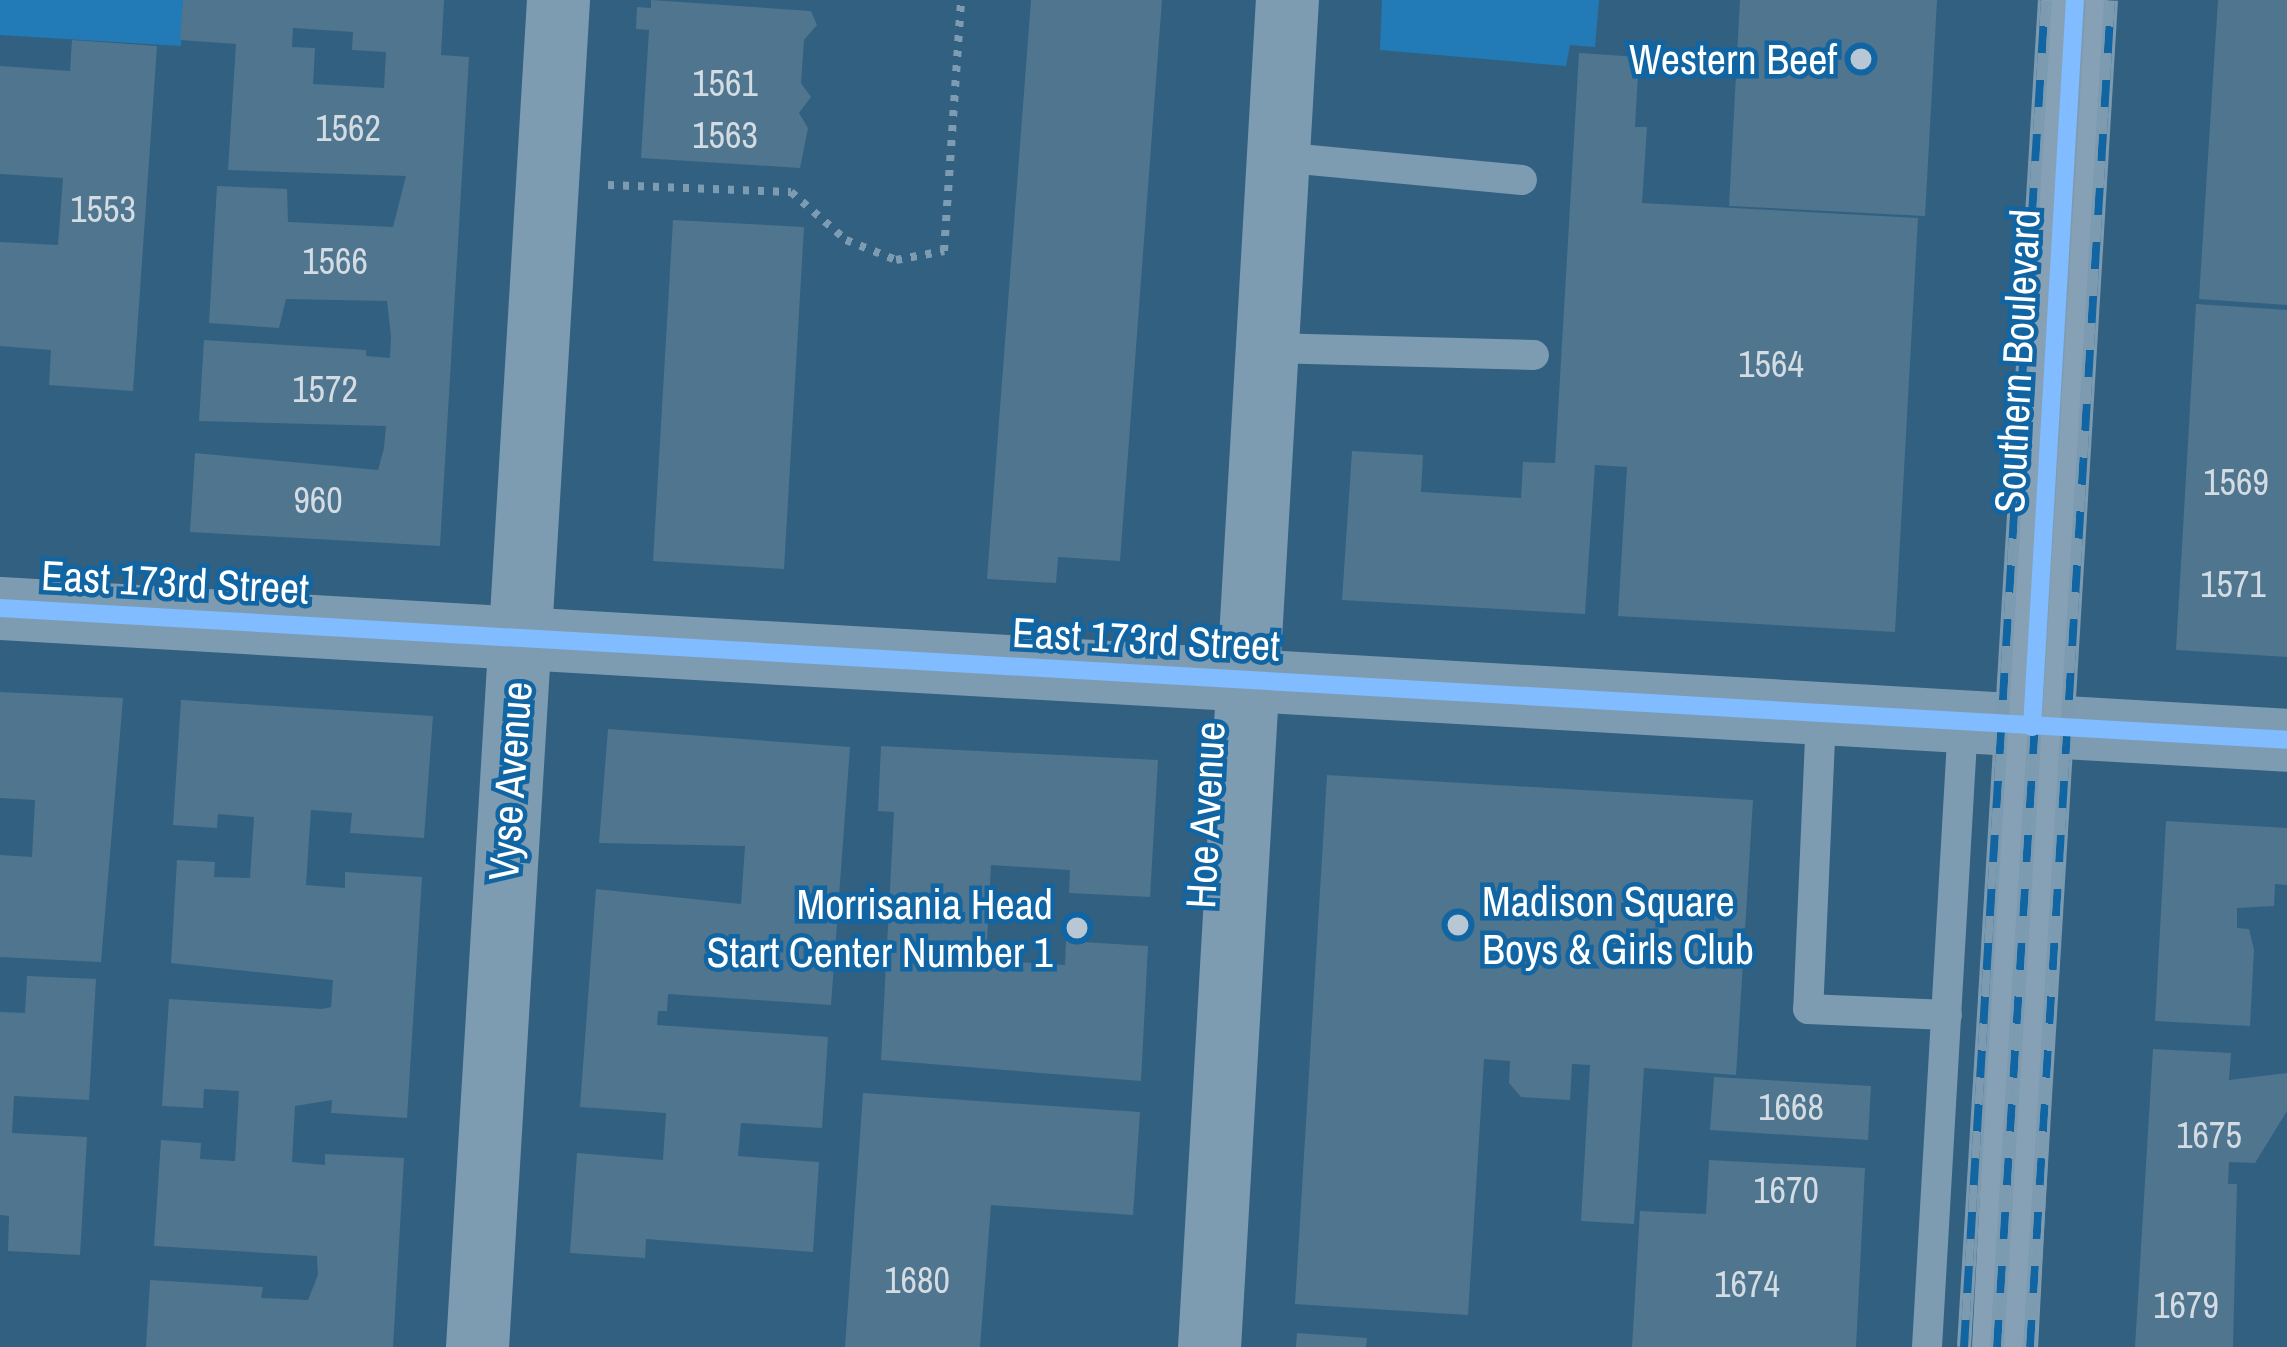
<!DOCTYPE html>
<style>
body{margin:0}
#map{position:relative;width:2287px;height:1347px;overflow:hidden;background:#326081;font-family:"Archivo Narrow",sans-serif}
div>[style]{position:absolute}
.green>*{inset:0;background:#227bb7}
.building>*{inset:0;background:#50758f}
.path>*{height:8px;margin-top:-4px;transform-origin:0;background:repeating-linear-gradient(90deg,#7e9cb1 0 6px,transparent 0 15px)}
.lane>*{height:30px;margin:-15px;padding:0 15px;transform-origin:15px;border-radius:15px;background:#7e9cb1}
.street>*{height:63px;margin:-31.5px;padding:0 31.5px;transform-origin:31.5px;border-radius:31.5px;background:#7e9cb1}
.secondary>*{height:66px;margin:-33px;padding:0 33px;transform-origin:33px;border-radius:33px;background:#86a1b6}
.rail>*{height:14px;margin-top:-7px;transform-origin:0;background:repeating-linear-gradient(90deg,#1165a2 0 27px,#7d9bb0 0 54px);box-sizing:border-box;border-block:3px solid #7d9bb0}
.cycleway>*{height:18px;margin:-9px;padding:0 9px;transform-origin:9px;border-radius:9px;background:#80bcff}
.dots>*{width:33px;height:33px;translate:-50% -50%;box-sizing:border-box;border:6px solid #1165a2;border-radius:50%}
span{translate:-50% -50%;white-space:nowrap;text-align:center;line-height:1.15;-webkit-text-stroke:9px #1165a2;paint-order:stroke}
.number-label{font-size:36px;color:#d3dce3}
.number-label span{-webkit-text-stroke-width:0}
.poi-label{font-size:42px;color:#fff}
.right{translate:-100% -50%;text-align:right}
.left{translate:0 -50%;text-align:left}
.street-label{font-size:42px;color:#fff}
</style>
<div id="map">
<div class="green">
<div style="clip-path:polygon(0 0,183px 0,181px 46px,0 35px)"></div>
<div style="clip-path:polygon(1382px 0,1599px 0,1595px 47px,1570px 45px,1566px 66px,1380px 50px)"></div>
</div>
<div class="building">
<div style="clip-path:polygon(evenodd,183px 0,444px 0,441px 55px,469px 57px,440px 546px,190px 532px,195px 453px,378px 470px,384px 448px,386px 426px,199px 421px,204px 340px,366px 350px,366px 356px,390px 358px,391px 336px,387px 301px,286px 299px,279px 328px,209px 323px,217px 186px,287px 189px,288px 222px,393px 227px,406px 176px,228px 170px,236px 44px,180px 40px,183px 0,293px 28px,353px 32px,352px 50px,386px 52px,384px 88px,313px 84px,315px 48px,292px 47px,293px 28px)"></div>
<div style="clip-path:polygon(651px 0,811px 11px,817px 25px,804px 40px,801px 83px,811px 97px,799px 113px,808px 128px,800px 168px,641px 158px,649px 30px,636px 29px,637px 7px,651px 8px)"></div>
<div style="clip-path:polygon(1031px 0,1162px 0,1120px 561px,1058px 557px,1056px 583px,987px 579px)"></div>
<div style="clip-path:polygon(1740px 0,1937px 0,1925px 216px,1729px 206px)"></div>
<div style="clip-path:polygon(2218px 0,2287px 0,2287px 305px,2199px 299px)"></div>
<div style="clip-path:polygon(72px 40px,157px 46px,133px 391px,49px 385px,51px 350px,0 346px,0 242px,58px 245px,63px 178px,0 174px,0 66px,70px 71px)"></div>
<div style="clip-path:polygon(1579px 53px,1639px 57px,1635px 127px,1647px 127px,1642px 203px,1918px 218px,1895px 632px,1618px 616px,1627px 467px,1595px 465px,1585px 614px,1342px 600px,1352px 451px,1423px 455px,1421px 492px,1521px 498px,1523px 462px,1555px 463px)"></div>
<div style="clip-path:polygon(673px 220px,804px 227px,784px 569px,653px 561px)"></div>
<div style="clip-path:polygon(2196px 304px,2287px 310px,2287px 657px,2176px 650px)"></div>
<div style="clip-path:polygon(0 692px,123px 698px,101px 962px,0 957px,0 855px,32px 857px,35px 800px,0 798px)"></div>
<div style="clip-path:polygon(181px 700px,433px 716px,424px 838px,350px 833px,352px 813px,311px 810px,306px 885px,345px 888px,345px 872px,422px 877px,407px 1118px,331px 1113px,332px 1100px,295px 1106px,292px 1162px,325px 1165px,325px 1154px,404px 1158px,393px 1347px,146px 1347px,150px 1280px,263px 1287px,261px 1298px,308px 1300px,318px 1275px,317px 1256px,154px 1246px,161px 1140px,201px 1143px,200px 1159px,235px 1161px,239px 1091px,204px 1089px,203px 1108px,162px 1106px,169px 999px,322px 1009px,331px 1007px,333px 980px,171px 963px,177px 860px,215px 862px,214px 877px,250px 878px,254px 817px,218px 814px,217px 828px,173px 825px)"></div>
<div style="clip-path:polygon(608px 729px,850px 747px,831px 1005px,668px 994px,667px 1011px,658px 1011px,657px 1025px,828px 1037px,822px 1128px,741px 1123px,738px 1156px,819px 1162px,813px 1252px,646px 1239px,645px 1258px,570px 1253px,577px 1153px,663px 1160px,666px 1113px,580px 1107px,596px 889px,741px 904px,745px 846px,599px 843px)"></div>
<div style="clip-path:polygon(881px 746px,1158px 760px,1150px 897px,1069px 893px,1070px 870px,991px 865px,986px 960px,1065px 965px,1066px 941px,1148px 946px,1141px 1081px,881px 1060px,894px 812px,878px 811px)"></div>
<div style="clip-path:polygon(1327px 775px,1753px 800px,1736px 1075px,1644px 1068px,1634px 1224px,1581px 1221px,1590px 1065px,1572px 1064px,1570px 1100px,1521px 1097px,1509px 1083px,1510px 1061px,1484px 1059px,1468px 1315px,1295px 1304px)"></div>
<div style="clip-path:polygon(2166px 821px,2287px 828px,2287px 885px,2275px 884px,2274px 906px,2237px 908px,2237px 928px,2249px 929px,2254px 950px,2250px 1026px,2155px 1021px)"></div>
<div style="clip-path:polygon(27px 976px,96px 979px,89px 1100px,14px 1096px,12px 1133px,87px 1137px,80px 1255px,8px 1251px,9px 1216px,0 1215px,0 1012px,25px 1013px)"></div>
<div style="clip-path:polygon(2153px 1049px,2231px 1053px,2229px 1080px,2287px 1073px,2287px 1111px,2255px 1163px,2229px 1162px,2228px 1184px,2237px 1184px,2233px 1347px,2135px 1347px)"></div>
<div style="clip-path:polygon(1714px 1077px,1871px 1086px,1868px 1140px,1710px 1130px)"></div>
<div style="clip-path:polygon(863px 1093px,1140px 1112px,1133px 1215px,991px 1205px,980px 1347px,845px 1347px)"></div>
<div style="clip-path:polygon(1709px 1160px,1865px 1168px,1856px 1347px,1632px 1347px,1640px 1211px,1706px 1214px)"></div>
<div style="clip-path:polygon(1297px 1333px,1367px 1338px,1366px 1347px,1296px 1347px)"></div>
</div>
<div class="path">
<div style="left:608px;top:185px;width:183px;rotate:2.2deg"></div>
<div style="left:791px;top:192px;width:73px;rotate:41.1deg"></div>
<div style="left:846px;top:240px;width:54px;rotate:21.8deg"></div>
<div style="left:896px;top:260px;width:49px;rotate:-10.6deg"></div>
<div style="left:944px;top:251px;width:252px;rotate:-86.1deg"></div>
</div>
<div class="lane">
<div style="left:1278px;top:157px;width:245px;rotate:5.4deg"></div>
<div style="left:1268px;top:348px;width:266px;rotate:1.5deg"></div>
<div style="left:1821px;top:716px;width:293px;rotate:92.5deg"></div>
<div style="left:1808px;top:1009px;width:139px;rotate:2.5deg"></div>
<div style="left:1927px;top:1347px;width:625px;rotate:-86.7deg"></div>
</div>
<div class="street">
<div style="left:0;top:608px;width:2291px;rotate:3.3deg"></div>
<div style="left:477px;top:1347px;width:1349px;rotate:-86.56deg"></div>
<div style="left:1209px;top:1347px;width:1349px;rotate:-86.69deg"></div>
</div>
<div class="secondary">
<div style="left:2005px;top:1347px;width:1349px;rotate:-87.03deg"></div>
</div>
<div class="rail">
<div style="left:1964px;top:1347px;width:1349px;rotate:-86.56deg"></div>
<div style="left:1997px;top:1347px;width:1349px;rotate:-86.52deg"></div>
<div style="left:2030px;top:1347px;width:1349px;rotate:-86.56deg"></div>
</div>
<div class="cycleway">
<div style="left:0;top:608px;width:2291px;rotate:3.3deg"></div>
<div style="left:2032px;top:727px;width:728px;rotate:-86.62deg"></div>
</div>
<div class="dots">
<div style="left:1861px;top:59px;background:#b7c7d3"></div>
<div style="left:1458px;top:925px;background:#b7c7d3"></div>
<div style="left:1077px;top:928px;background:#b7c7d3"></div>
</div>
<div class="number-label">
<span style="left:725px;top:84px">1561</span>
<span style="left:348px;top:129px">1562</span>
<span style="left:725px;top:136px">1563</span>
<span style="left:103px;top:210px">1553</span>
<span style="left:335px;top:262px">1566</span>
<span style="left:1771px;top:365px">1564</span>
<span style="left:325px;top:390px">1572</span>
<span style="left:2236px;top:483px">1569</span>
<span style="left:318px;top:501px">960</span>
<span style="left:2233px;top:585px">1571</span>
<span style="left:1791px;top:1108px">1668</span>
<span style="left:2209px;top:1136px">1675</span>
<span style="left:1786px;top:1191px">1670</span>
<span style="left:917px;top:1281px">1680</span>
<span style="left:1747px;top:1285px">1674</span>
<span style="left:2186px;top:1306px">1679</span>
</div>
<div class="poi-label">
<span class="right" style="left:1837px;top:59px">Western Beef</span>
<span class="left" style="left:1482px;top:925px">Madison Square<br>Boys &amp; Girls Club</span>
<span class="right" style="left:1053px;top:928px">Morrisania Head<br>Start Center Number 1</span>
</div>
<div class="street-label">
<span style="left:2017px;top:361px;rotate:-87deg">Southern Boulevard</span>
<span style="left:175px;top:582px;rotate:3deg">East 173rd Street</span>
<span style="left:1146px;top:639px;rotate:3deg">East 173rd Street</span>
<span style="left:510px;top:781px;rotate:-86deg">Vyse Avenue</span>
<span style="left:1205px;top:815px;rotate:-87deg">Hoe Avenue</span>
</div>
</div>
